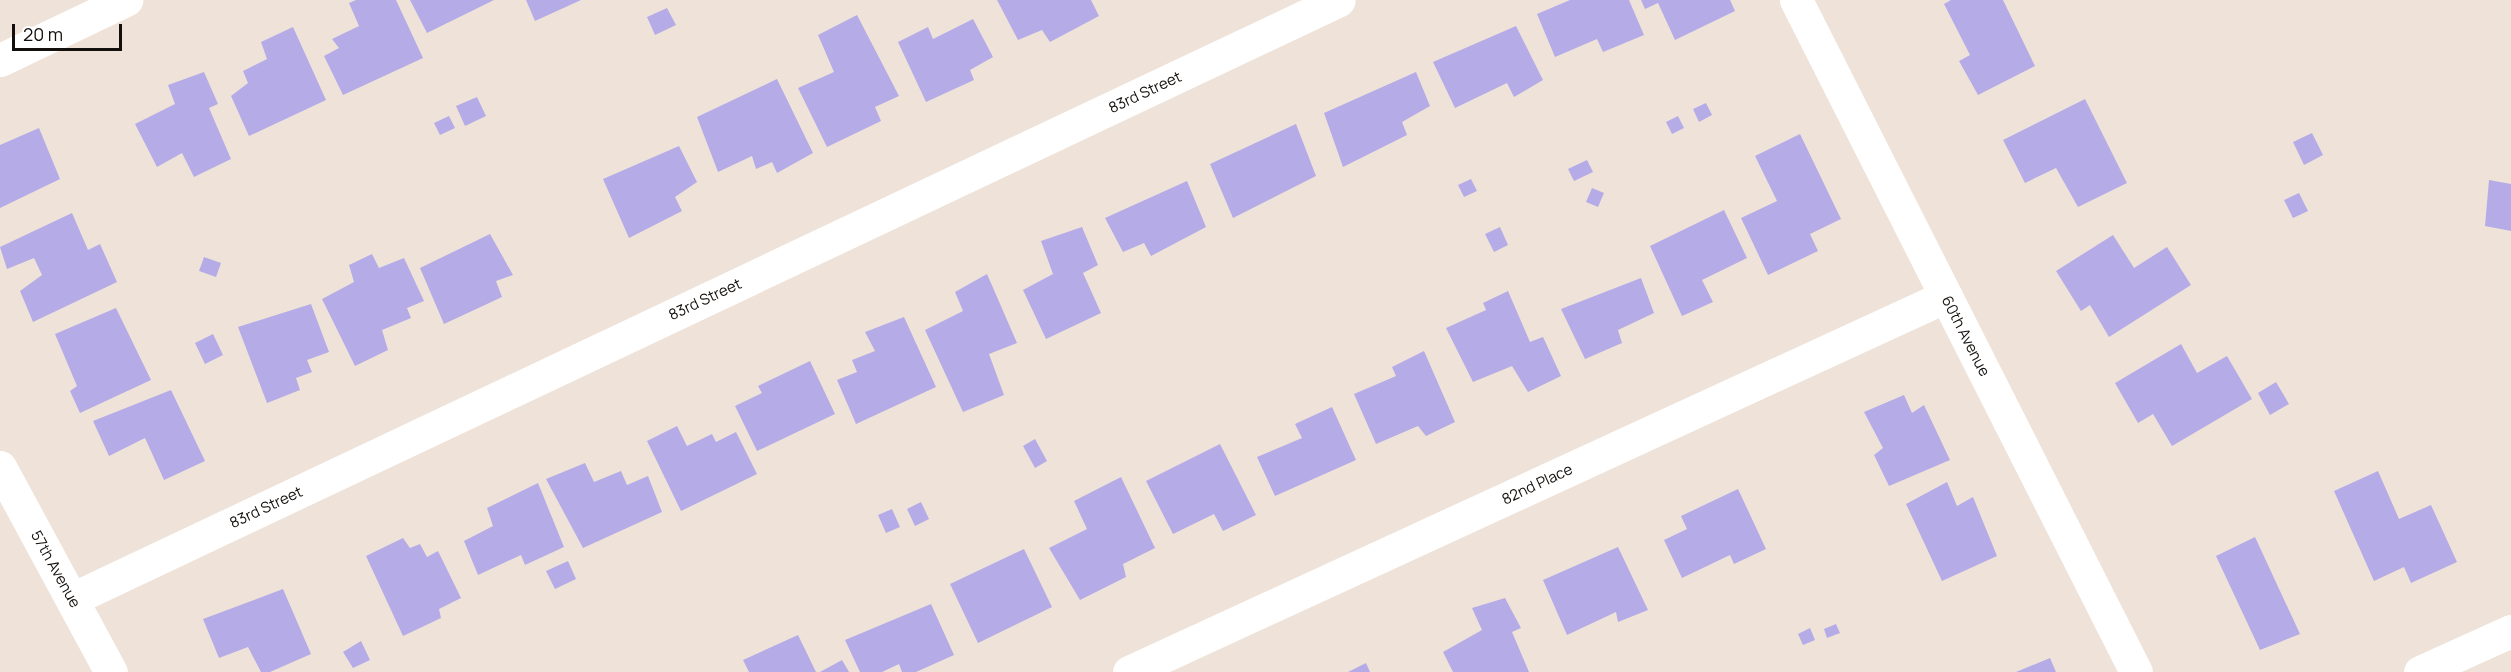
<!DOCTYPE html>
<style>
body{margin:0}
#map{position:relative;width:2511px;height:672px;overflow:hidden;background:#efe3d9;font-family:Manrope,sans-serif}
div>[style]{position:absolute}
.building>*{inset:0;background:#b4abe7}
.minor>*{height:33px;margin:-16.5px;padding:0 16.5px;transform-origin:16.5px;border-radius:16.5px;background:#fff}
span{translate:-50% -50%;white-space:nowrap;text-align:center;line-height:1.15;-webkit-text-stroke:5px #fff;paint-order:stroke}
.street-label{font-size:15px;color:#130f0c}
.scale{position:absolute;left:12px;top:24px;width:110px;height:27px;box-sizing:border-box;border:3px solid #130f0c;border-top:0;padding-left:8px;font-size:18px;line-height:21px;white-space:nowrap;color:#130f0c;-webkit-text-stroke:4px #fff;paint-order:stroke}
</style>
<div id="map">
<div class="building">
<div style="clip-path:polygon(356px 0,396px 0,423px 58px,343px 95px,324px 56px,339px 48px,332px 39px,359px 26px,349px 3px)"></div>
<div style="clip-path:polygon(410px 0,494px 0,427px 33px)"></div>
<div style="clip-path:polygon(526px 0,581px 0,535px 21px)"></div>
<div style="clip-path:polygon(997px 0,1091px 0,1099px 16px,1050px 42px,1042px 30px,1018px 40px)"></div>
<div style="clip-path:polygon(1570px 0,1629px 0,1644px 35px,1603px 52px,1597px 39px,1555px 57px,1537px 14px)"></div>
<div style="clip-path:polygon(1641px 0,1730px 0,1735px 11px,1675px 40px,1658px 3px,1645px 9px)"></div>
<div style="clip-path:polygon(1951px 0,2003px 0,2035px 66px,1978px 95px,1959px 61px,1970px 55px,1944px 4px)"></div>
<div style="clip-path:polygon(667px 8px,676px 25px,655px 35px,647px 17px)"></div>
<div style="clip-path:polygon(857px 15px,899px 96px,875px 107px,881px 121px,827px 147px,798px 88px,834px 72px,818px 35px)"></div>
<div style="clip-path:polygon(973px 19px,993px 57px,970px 70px,974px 80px,926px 102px,898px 42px,928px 27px,933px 39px)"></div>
<div style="clip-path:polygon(1516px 26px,1543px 80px,1514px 97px,1507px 83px,1455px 108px,1433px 62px)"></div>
<div style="clip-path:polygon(293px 27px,326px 100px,249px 136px,231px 96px,248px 83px,243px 71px,267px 59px,261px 42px)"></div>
<div style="clip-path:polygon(204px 72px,218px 104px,209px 108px,231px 159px,194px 177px,182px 153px,157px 167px,135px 124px,175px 104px,168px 85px)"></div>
<div style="clip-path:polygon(1416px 72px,1430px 106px,1402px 122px,1407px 135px,1343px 167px,1324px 113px)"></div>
<div style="clip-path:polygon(777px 79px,813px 153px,777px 173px,772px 162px,756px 169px,752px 156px,718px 172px,697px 117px)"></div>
<div style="clip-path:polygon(477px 97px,486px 116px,465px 126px,456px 106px)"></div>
<div style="clip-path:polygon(2085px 99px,2127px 183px,2078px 207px,2056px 168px,2025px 183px,2003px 140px)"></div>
<div style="clip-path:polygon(1706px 103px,1712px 115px,1699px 122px,1693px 109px)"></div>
<div style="clip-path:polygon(449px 116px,455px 128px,440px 135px,434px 123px)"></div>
<div style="clip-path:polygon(1678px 116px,1684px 128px,1672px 134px,1666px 122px)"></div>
<div style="clip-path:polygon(1296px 124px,1316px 176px,1233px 218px,1210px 164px)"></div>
<div style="clip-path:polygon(39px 128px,60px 179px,0 208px,0 145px)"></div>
<div style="clip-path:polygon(2312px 133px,2323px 155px,2304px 165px,2293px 142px)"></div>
<div style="clip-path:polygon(1800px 134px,1841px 219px,1810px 234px,1818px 251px,1768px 275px,1741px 218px,1777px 201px,1755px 156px)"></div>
<div style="clip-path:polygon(679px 146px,697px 182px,675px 197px,682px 211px,629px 238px,603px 179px)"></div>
<div style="clip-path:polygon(1587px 160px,1593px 172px,1574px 181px,1568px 169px)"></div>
<div style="clip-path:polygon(1471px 179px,1477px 191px,1464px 197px,1458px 185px)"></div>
<div style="clip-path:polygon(2489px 180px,2511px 184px,2511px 231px,2485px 226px)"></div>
<div style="clip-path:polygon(1187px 181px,1206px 227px,1151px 256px,1144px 243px,1123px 252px,1105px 218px)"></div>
<div style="clip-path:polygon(1592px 188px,1604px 193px,1598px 207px,1586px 202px)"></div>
<div style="clip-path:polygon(2299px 193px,2308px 211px,2293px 218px,2284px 200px)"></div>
<div style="clip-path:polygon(1724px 210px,1747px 258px,1702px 280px,1713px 302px,1682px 316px,1650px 246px)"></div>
<div style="clip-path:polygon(72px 213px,88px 250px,100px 244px,117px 282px,33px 322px,20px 291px,42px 275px,34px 258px,7px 269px,0 247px)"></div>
<div style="clip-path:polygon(1082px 227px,1098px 265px,1083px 273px,1101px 313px,1046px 339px,1023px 290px,1053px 274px,1041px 241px)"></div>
<div style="clip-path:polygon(1500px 227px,1508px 245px,1494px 252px,1485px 234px)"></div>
<div style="clip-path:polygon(490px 234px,513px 275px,496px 281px,502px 297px,444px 324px,420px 268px)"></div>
<div style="clip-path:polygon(2113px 235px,2134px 268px,2167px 247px,2191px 285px,2109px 337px,2090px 305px,2081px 311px,2056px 271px)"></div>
<div style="clip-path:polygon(372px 254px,379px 268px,404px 258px,424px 301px,407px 308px,411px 318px,382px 330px,388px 350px,355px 366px,322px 299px,354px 282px,349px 265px)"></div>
<div style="clip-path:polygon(204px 257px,221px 263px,216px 277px,199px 271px)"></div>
<div style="clip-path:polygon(987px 274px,1017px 343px,989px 354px,1004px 395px,963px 412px,925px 330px,963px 311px,955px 292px)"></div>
<div style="clip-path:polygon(1641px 278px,1654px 313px,1618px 330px,1622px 343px,1585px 359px,1561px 309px)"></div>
<div style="clip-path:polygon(1508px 291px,1530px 342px,1543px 337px,1561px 376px,1528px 392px,1512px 366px,1473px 382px,1446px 328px,1486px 310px,1483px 303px)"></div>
<div style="clip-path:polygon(311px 304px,329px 352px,307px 360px,312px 372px,296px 378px,300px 390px,267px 403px,238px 327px)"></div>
<div style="clip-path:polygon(116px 308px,151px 380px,80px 413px,70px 391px,77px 386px,55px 334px)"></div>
<div style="clip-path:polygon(904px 317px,936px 387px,856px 424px,837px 380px,857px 372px,852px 360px,875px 351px,865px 332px)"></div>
<div style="clip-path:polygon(213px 334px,223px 355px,205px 364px,195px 343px)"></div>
<div style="clip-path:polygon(2181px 344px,2197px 373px,2227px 356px,2252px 399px,2172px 446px,2153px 414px,2138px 423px,2115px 383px)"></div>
<div style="clip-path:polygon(1424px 351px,1455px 422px,1426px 436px,1418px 426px,1376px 444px,1354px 394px,1396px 376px,1392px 367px)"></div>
<div style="clip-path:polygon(810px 361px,835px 414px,757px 451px,735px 406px,762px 393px,758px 386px)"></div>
<div style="clip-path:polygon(2276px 382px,2289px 404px,2270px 415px,2258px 393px)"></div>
<div style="clip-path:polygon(171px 390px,205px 461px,164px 480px,145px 438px,109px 456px,93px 421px)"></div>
<div style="clip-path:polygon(1904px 395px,1912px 413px,1924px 405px,1950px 460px,1889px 486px,1874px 455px,1883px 448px,1864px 412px)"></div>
<div style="clip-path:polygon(1332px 407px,1356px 460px,1275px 496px,1257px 457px,1302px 438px,1295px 424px)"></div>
<div style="clip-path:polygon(677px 426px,687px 446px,712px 434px,716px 442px,736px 432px,757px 474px,681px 511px,647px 441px)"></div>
<div style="clip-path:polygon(1035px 439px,1047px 461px,1035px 468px,1023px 446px)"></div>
<div style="clip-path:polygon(1220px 444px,1256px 515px,1223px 531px,1214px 514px,1173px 534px,1146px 481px)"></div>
<div style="clip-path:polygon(585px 463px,594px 482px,621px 471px,627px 485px,648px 476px,662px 512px,583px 548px,546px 479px)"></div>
<div style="clip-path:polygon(2378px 471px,2399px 519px,2431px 505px,2457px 562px,2411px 583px,2404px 567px,2374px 581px,2334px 491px)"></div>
<div style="clip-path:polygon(1121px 477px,1155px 548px,1123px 564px,1126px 577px,1080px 600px,1049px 548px,1087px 529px,1074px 501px)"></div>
<div style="clip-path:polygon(1947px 482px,1957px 506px,1973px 497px,1997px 556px,1942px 581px,1906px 504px)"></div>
<div style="clip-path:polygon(538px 483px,564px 547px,525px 565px,521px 555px,478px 575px,464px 541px,493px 526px,487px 508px)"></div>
<div style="clip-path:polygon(1738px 489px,1766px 549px,1734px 564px,1730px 555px,1682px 578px,1664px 540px,1687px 529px,1681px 516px)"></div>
<div style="clip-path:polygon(921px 502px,929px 519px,915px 526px,907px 509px)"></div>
<div style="clip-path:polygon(892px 509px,900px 527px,886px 533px,878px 515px)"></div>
<div style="clip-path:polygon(2255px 537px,2300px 634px,2260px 650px,2216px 556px)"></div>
<div style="clip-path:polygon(403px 538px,410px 548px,420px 544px,427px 557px,438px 551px,461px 598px,439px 609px,441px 618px,403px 636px,366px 556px)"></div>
<div style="clip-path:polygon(1618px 547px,1648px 610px,1618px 622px,1616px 612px,1567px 635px,1543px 580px)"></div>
<div style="clip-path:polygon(1024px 549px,1052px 607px,978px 643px,950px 584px)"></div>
<div style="clip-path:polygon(568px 561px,576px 579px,555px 589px,546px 571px)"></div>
<div style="clip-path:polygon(283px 589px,311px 654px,270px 672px,261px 672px,248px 647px,219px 658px,203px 619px)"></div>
<div style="clip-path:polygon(1505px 598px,1521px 628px,1512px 632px,1529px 672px,1453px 672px,1443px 652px,1482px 630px,1472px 608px)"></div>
<div style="clip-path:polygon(931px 604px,954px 655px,916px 672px,902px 672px,899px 664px,882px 672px,860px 672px,845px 640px)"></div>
<div style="clip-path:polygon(1836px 624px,1840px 633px,1827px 638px,1824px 629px)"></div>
<div style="clip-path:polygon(1810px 628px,1815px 640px,1803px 645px,1798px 634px)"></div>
<div style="clip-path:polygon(798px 635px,816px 672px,749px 672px,743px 660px)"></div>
<div style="clip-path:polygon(361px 641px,370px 660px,353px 668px,343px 652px)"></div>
<div style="clip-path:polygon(2050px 658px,2056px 672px,2016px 672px)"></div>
<div style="clip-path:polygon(842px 660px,849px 672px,820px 672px)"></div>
<div style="clip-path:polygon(1366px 663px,1370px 672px,1348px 672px)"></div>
</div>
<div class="minor">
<div style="left:1796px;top:0;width:753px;rotate:63.16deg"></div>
<div style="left:0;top:60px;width:140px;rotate:-25.5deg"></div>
<div style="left:0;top:467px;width:233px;rotate:61.6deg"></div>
<div style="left:72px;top:599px;width:1401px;rotate:-25.3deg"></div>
<div style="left:1129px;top:672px;width:899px;rotate:-24.71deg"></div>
<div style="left:2420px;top:672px;width:100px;rotate:-24.3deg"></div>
</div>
<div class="street-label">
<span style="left:1145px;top:92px;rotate:-25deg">83rd Street</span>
<span style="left:705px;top:299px;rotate:-25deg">83rd Street</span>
<span style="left:1966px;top:336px;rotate:63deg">60th Avenue</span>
<span style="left:1537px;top:484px;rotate:-25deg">82nd Place</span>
<span style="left:266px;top:507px;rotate:-25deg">83rd Street</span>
<span style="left:56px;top:569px;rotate:61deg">57th Avenue</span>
</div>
<div class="scale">20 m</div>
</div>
